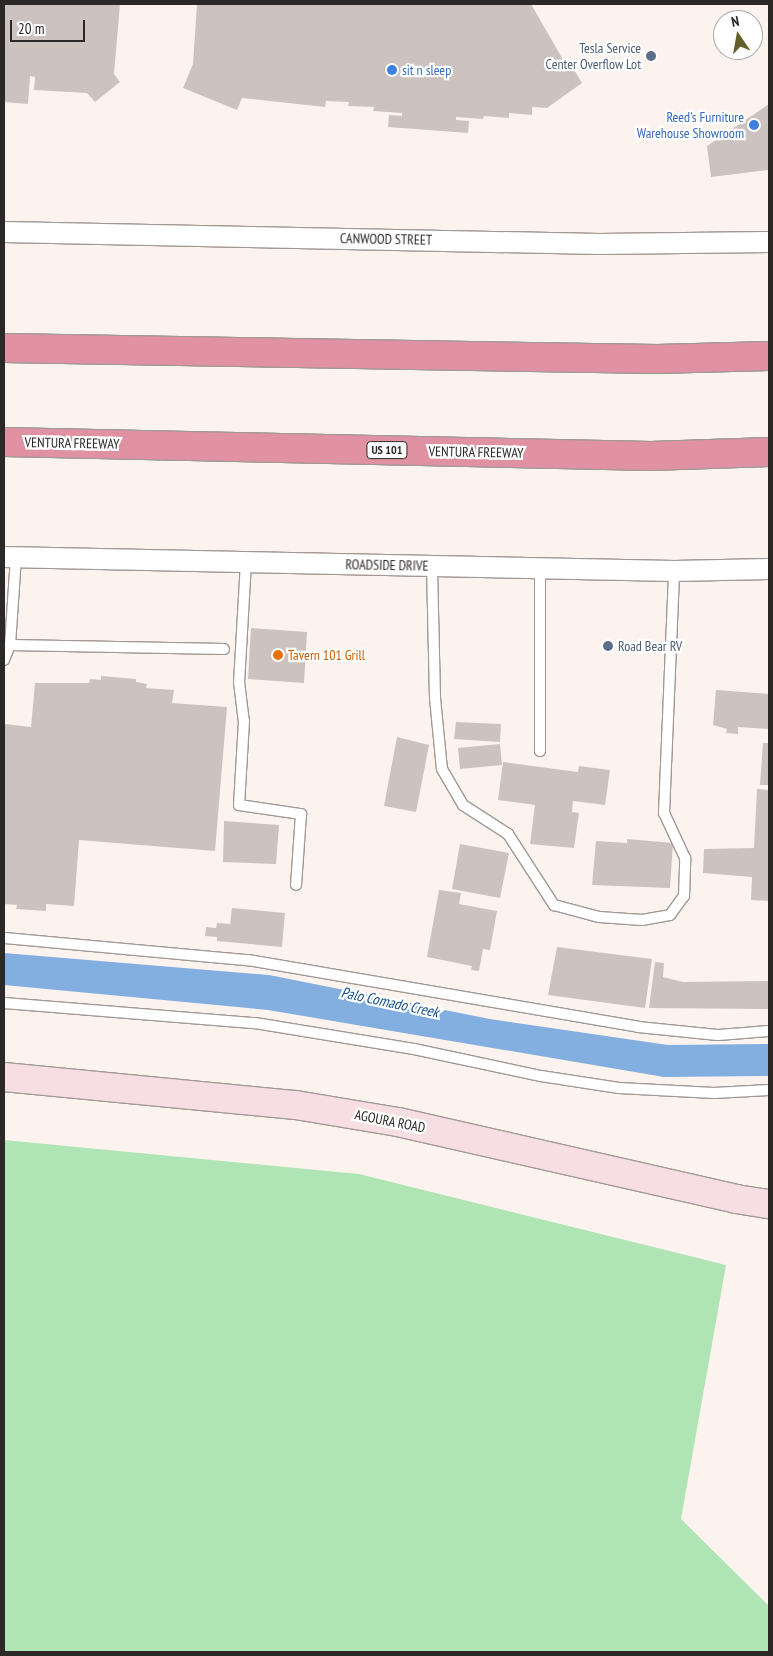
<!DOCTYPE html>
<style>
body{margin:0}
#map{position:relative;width:773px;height:1656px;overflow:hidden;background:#fcf3ef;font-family:"PT Sans Narrow",sans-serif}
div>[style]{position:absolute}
.green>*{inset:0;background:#afe5b4}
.water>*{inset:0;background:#83aee0}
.building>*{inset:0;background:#ccc3c0}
.roads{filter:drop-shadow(1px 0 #a19995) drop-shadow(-1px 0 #a19995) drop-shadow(0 1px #a19995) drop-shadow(0 -1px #a19995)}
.lane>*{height:10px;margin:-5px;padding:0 5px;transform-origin:5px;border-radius:5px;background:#fff}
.street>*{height:20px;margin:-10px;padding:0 10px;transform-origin:10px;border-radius:10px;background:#fff}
.secondary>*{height:28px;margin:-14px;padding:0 14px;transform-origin:14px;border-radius:14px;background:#f6dee3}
.highway>*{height:28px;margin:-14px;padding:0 14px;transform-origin:14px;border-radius:14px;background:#e092a2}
.dots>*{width:14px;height:14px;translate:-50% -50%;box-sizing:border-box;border:2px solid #fff;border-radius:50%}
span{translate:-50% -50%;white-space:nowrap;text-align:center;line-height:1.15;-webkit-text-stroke:4.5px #fff;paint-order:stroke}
.shield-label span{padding:1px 4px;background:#fff;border:1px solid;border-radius:4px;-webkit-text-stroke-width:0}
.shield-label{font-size:12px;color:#2c2827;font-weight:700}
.service-label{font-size:14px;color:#4e5e75}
.right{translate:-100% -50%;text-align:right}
.left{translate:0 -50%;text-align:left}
.shop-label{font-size:14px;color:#366cbe}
.street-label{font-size:14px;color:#2c2827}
.food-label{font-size:14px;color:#c56008}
.water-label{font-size:15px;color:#16518e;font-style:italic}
.frame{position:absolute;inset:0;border:5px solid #2c2827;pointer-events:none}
.north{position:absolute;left:713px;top:10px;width:50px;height:50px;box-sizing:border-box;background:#fff;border:1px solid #aba9a9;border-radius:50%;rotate:348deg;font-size:14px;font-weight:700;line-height:20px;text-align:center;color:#2c2827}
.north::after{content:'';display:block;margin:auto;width:18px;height:22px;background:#645e2a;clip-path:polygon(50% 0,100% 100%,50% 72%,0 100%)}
.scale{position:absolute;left:10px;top:20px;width:75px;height:22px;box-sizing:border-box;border:2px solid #2c2827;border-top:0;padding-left:6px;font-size:15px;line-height:18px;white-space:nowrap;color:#2c2827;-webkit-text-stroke:4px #fff;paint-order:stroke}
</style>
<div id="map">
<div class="green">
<div style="clip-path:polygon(4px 1140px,359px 1174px,726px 1265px,681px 1519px,769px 1606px,769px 1652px,4px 1652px)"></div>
</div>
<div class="water">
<div style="clip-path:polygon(4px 953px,269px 975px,490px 1019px,668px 1045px,769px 1044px,769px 1076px,664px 1077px,268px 1010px,4px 985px)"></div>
</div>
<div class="building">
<div style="clip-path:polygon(4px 4px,120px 4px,114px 74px,120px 82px,95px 102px,87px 93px,34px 90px,35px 77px,30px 76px,28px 104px,4px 102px)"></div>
<div style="clip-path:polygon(197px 4px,531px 4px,566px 65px,570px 63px,582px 83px,547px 108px,532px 107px,532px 115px,509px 113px,509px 118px,484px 116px,483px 119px,456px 117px,456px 120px,469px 121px,468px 133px,388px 127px,389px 115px,402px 116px,402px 113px,373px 111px,374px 107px,348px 106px,349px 102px,326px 101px,325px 107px,242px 98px,237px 110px,183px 88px,193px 64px)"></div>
<div style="clip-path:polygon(769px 104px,769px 170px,711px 177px,707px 146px)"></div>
<div style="clip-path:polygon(251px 628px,307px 632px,304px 683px,248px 679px)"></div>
<div style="clip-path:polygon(101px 676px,136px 679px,136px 682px,147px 684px,146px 688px,174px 690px,172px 703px,227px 707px,215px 851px,79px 840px,74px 906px,46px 904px,46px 911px,16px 909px,17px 905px,4px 904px,5px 724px,31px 727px,35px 683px,89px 683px,90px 679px,101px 680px)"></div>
<div style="clip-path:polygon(716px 690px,769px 694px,769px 729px,738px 727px,738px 734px,726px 733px,727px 729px,713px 725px)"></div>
<div style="clip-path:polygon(456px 722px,501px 724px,500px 742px,454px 739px)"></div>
<div style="clip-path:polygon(397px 737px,429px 745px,416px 812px,384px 806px)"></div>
<div style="clip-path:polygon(763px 743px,769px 743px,769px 785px,760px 785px)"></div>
<div style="clip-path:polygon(500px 744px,502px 765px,460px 769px,458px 748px)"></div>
<div style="clip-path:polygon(503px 762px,578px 772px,579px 766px,610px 770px,605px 805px,573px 801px,572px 812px,579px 813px,574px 848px,530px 844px,535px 805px,498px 800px)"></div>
<div style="clip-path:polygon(757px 789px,769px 790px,769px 901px,751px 900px,752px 877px,703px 873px,704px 849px,754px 848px)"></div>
<div style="clip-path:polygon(224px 821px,279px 825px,276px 864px,223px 862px)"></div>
<div style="clip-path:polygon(627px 839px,673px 843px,670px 888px,592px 885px,596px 841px,627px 843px)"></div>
<div style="clip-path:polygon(460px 844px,509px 853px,500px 898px,452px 889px)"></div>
<div style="clip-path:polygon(439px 890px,461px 893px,459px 904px,497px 911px,490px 950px,483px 949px,479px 971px,471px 970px,472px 966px,427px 957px)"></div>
<div style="clip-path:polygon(232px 908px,285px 913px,282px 947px,217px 941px,217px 937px,205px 936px,206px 927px,216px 928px,217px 923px,230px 924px)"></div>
<div style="clip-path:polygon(557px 947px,652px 959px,645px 1008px,548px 995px)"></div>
<div style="clip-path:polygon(655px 962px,664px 963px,663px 977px,683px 982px,769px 981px,769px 1009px,649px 1008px)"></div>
</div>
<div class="roads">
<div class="lane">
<div style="left:16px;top:557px;width:88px;rotate:93.9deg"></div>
<div style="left:10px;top:645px;width:214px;rotate:1.1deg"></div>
<div style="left:246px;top:562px;width:120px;rotate:93.3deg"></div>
<div style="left:239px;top:682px;width:39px;rotate:83deg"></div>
<div style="left:244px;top:721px;width:84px;rotate:93.4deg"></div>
<div style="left:239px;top:805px;width:63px;rotate:8.3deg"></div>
<div style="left:301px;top:814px;width:71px;rotate:94deg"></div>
<div style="left:432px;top:566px;width:132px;rotate:88.7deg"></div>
<div style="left:435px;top:698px;width:71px;rotate:84.4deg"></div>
<div style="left:442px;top:769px;width:42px;rotate:59.7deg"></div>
<div style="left:463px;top:805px;width:54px;rotate:32.8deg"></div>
<div style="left:508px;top:834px;width:85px;rotate:57.1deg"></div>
<div style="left:554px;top:905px;width:47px;rotate:14.9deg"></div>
<div style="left:599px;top:917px;width:43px;rotate:4deg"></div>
<div style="left:642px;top:920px;width:28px;rotate:-10deg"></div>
<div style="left:670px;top:915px;width:24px;rotate:-54deg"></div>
<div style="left:684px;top:896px;width:38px;rotate:-88deg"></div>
<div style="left:685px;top:858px;width:50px;rotate:-115deg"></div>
<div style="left:664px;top:813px;width:242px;rotate:-87.6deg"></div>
<div style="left:4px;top:660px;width:16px;rotate:-68deg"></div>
<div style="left:540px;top:751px;width:183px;rotate:-90deg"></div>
<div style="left:4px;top:938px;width:245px;rotate:5.2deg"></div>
<div style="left:248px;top:960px;width:396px;rotate:9.7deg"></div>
<div style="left:638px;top:1027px;width:80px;rotate:5.7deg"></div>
<div style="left:718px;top:1035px;width:51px;rotate:-4.5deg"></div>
<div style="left:4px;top:1003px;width:252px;rotate:4.6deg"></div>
<div style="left:255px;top:1023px;width:161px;rotate:9.3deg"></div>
<div style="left:414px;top:1049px;width:130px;rotate:12deg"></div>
<div style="left:541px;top:1076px;width:79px;rotate:8.7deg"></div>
<div style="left:619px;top:1088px;width:95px;rotate:3deg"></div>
<div style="left:714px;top:1093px;width:55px;rotate:-3.1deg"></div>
</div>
<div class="street">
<div style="left:4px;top:232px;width:595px;rotate:1.16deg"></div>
<div style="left:599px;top:244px;width:170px;rotate:-0.7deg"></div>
<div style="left:4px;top:557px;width:670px;rotate:1.2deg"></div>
<div style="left:674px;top:571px;width:95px;rotate:-1.2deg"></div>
</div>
<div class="secondary">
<div style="left:4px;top:1077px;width:293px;rotate:5.5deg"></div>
<div style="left:296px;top:1105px;width:103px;rotate:9.5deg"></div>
<div style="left:398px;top:1122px;width:347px;rotate:12.8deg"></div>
<div style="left:736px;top:1199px;width:33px;rotate:9deg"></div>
</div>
<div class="highway">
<div style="left:4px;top:348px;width:653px;rotate:0.97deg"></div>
<div style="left:657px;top:359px;width:112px;rotate:-1.5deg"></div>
<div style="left:4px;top:442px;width:647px;rotate:1.24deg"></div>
<div style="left:651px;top:456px;width:118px;rotate:-1.9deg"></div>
</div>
</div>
<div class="dots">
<div style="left:651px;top:56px;background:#5c6f8a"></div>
<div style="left:392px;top:70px;background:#3f7fe0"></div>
<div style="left:754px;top:125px;background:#3f7fe0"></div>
<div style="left:608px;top:646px;background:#5c6f8a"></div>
<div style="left:278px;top:655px;background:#e8710a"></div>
</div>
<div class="shield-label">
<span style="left:387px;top:450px">US 101</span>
</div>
<div class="service-label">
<span class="right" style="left:641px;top:56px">Tesla Service<br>Center Overflow Lot</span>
<span class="left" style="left:618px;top:646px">Road Bear RV</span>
</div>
<div class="shop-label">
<span class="left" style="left:402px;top:70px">sit n sleep</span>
<span class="right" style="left:744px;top:125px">Reed's Furniture<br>Warehouse Showroom</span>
</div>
<div class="street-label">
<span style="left:386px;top:239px;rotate:1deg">CANWOOD STREET</span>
<span style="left:72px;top:443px;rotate:1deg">VENTURA FREEWAY</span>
<span style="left:476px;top:452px;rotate:1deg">VENTURA FREEWAY</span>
<span style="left:387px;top:565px;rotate:1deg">ROADSIDE DRIVE</span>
<span style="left:390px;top:1121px;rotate:11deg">AGOURA ROAD</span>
</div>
<div class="food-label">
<span class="left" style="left:288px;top:655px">Tavern 101 Grill</span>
</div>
<div class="water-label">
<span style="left:390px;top:1002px;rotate:12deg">Palo Comado Creek</span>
</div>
<div class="frame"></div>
<div class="north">N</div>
<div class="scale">20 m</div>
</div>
